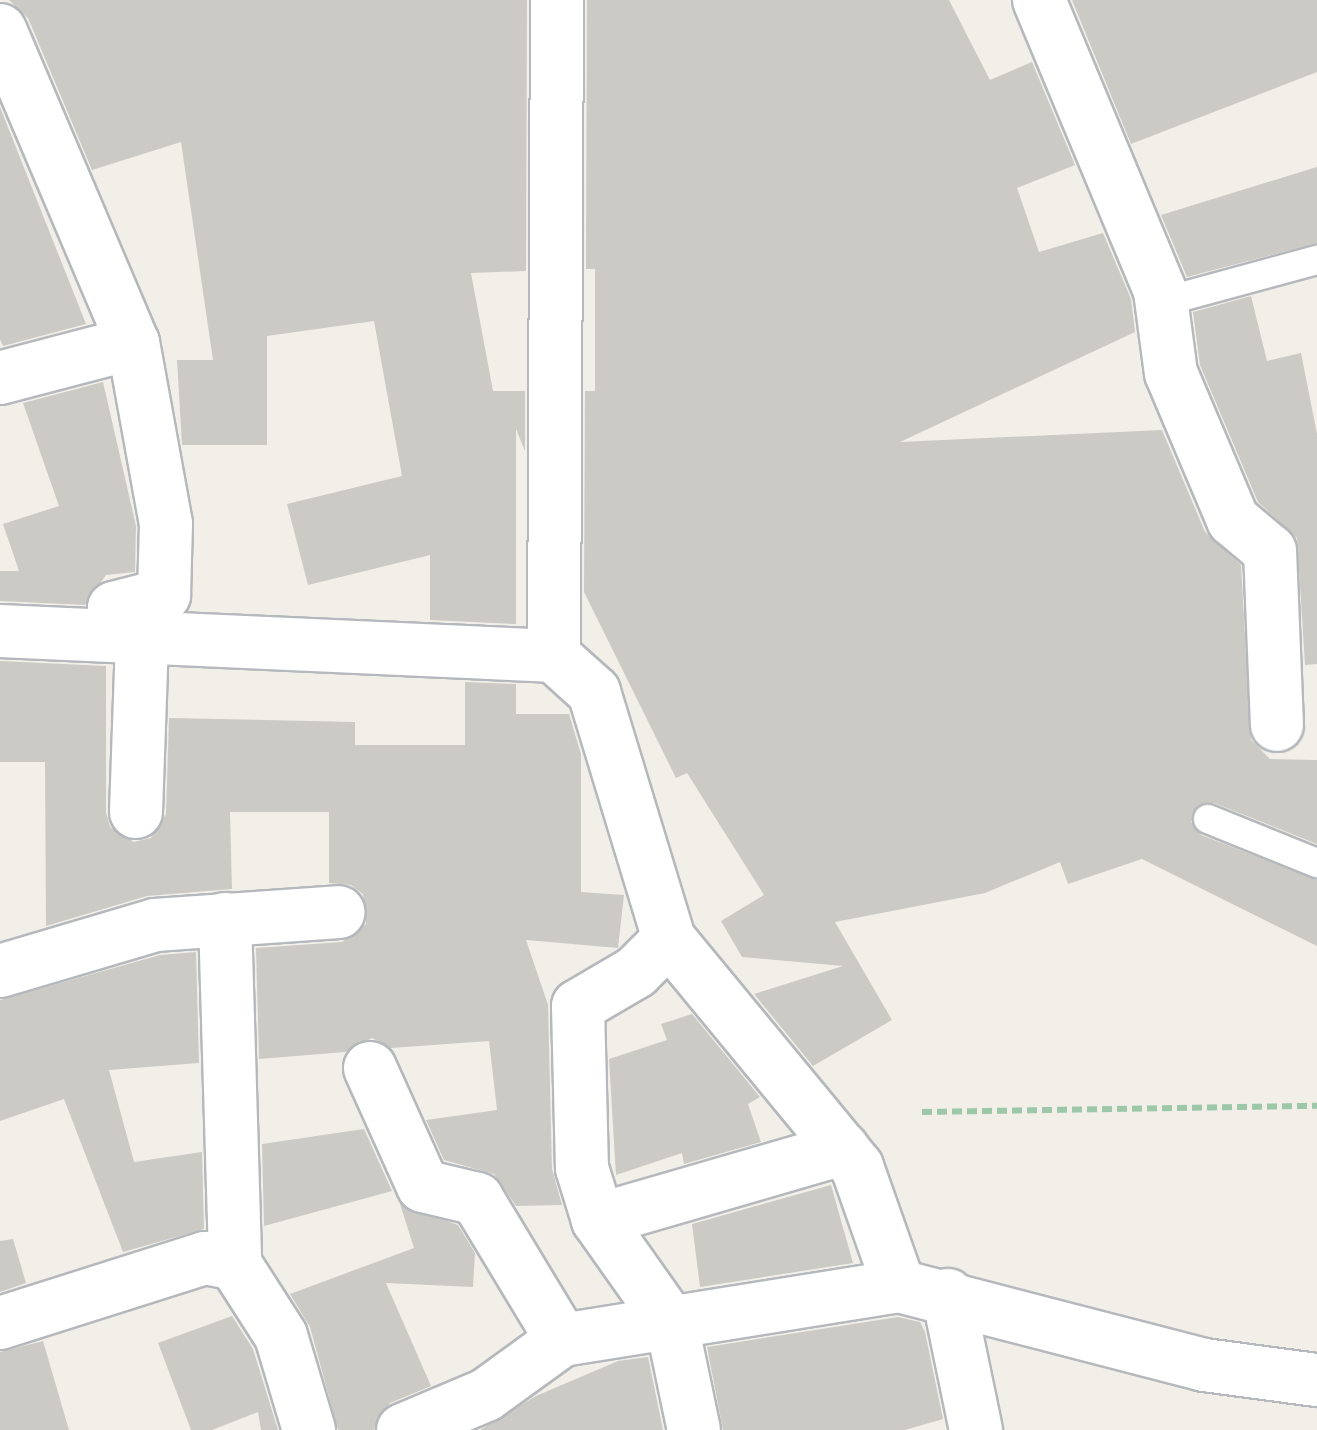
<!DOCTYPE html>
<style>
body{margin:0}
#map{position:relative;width:1317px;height:1430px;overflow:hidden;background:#f1efe8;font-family:Rubik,sans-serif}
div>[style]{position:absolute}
.building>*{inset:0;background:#cccac5}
.path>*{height:6px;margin-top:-3px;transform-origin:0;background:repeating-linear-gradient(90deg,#9cc7a9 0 10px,transparent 0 15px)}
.roads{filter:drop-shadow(2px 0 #b5b8bc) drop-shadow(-2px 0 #b5b8bc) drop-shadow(0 2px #b5b8bc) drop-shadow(0 -2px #b5b8bc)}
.lane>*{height:28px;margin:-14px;padding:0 14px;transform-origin:14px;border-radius:14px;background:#fff}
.street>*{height:52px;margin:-26px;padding:0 26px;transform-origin:26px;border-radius:26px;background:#fff}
span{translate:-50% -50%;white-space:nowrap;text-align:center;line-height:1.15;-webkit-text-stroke:8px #fff;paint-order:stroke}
</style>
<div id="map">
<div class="building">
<div style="clip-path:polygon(9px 0,527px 0,526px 271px,471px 273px,493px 391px,525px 391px,525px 451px,516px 429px,516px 624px,430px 620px,430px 555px,308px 585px,287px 504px,402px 476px,374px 321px,267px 336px,267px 445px,182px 445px,177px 360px,213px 360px,181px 142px,92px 170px,28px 18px)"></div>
<div style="clip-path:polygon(587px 0,949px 0,990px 80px,1032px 62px,1075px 165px,1017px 188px,1039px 252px,1103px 233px,1131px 299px,1135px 332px,900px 442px,1162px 430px,1205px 532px,1241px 565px,1251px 740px,1270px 759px,1317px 760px,1317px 844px,1214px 803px,1197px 806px,1191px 822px,1201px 835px,1317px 880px,1317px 946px,1142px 859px,1068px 884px,1060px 862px,985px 893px,835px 922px,892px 1020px,813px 1066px,754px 994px,843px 966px,742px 957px,721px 921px,764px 895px,687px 773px,676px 778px,584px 592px,585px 391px,595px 391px,595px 269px,586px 269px)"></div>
<div style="clip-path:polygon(1072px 0,1317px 0,1317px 72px,1131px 144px)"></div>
<div style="clip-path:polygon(0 107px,86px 324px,3px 346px,0 339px)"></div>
<div style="clip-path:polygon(1317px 167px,1317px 243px,1187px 277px,1161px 215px)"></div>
<div style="clip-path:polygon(1251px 296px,1267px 361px,1301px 353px,1317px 434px,1317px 664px,1305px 665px,1297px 538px,1258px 502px,1200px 365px,1193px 312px)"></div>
<div style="clip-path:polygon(103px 382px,136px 526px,135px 572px,106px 575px,85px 605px,0 601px,0 571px,19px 571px,3px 524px,59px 506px,23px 403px)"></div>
<div style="clip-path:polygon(0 661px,106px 666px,106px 812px,110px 827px,134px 842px,151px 838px,166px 814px,169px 718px,355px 722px,355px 745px,465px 745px,465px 682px,516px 684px,516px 714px,569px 714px,581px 754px,581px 892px,624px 895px,618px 948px,526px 940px,548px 1005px,552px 1169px,562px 1205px,516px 1206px,494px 1174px,444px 1160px,426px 1120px,497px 1110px,489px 1041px,391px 1048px,372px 1038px,345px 1052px,259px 1059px,256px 948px,342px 942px,366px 924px,363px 894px,351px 885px,329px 883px,329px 812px,230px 812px,232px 889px,147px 896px,46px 926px,45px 762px,0 762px)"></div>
<div style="clip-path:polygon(196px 952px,199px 1063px,109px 1070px,134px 1162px,202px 1152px,204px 1229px,123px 1252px,64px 1099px,0 1121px,0 1000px,160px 955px)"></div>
<div style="clip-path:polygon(692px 1014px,760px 1097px,748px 1104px,761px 1142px,684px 1164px,682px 1153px,616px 1175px,609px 1059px,667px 1040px,661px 1024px)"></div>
<div style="clip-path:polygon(364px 1129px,392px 1191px,264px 1226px,262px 1144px)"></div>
<div style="clip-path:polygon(831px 1185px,853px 1263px,700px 1287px,692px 1224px)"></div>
<div style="clip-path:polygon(400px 1204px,458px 1225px,475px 1253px,473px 1287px,386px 1283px,431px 1386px,390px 1403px,374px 1430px,338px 1430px,310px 1327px,290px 1294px,414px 1248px)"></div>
<div style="clip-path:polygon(13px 1239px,26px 1283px,0 1292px,0 1241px)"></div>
<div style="clip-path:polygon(232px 1316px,253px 1349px,278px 1430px,261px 1430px,258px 1412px,212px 1430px,191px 1430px,158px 1343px)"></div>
<div style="clip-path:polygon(898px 1317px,920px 1322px,925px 1332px,943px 1419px,905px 1430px,723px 1430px,707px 1347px)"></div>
<div style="clip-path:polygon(43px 1341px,69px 1430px,0 1430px,0 1352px)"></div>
<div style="clip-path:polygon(648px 1357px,663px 1430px,480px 1430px,536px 1396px,618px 1361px)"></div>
</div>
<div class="path">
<div style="left:922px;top:1112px;width:395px;rotate:-0.9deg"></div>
</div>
<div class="roads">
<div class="lane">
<div style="left:1162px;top:302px;width:161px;rotate:-15.2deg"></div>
<div style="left:1208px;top:819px;width:118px;rotate:22deg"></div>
</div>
<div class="street">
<div style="left:1039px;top:0;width:315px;rotate:67.4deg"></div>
<div style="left:1160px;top:291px;width:83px;rotate:82.4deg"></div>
<div style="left:1171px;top:373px;width:160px;rotate:67.1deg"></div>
<div style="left:1233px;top:520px;width:48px;rotate:40deg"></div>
<div style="left:1270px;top:551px;width:174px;rotate:87.7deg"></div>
<div style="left:0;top:30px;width:340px;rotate:67deg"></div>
<div style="left:133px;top:343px;width:138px;rotate:165.3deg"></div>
<div style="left:0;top:631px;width:555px;rotate:2.58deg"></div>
<div style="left:554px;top:656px;width:656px;rotate:-89.74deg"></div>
<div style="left:114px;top:636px;width:28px;rotate:-90deg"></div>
<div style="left:114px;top:608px;width:52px;rotate:-14.6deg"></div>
<div style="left:164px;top:595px;width:71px;rotate:-88.4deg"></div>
<div style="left:166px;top:524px;width:184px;rotate:-100.3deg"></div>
<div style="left:554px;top:656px;width:54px;rotate:42deg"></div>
<div style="left:594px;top:692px;width:258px;rotate:73.1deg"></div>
<div style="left:669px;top:939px;width:296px;rotate:50.5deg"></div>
<div style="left:857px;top:1167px;width:126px;rotate:70.6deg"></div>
<div style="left:136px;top:812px;width:174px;rotate:-88deg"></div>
<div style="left:225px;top:919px;width:345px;rotate:88.3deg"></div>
<div style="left:235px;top:1264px;width:85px;rotate:57.4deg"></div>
<div style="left:281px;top:1336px;width:98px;rotate:73.4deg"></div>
<div style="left:669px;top:939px;width:47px;rotate:135deg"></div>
<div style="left:636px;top:972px;width:67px;rotate:149.6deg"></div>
<div style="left:578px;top:1006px;width:162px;rotate:88.6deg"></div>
<div style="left:582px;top:1168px;width:54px;rotate:72.9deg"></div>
<div style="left:598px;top:1220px;width:128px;rotate:54.8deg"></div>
<div style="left:672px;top:1325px;width:107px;rotate:78.2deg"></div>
<div style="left:0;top:971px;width:162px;rotate:-16.5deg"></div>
<div style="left:155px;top:925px;width:184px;rotate:-4deg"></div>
<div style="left:370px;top:1068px;width:129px;rotate:65.8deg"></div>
<div style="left:423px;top:1186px;width:56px;rotate:13.5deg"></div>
<div style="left:477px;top:1199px;width:165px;rotate:58.9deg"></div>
<div style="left:598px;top:1220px;width:255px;rotate:-16.2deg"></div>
<div style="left:948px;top:1295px;width:138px;rotate:78.3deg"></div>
<div style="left:0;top:1323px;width:215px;rotate:-17.6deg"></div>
<div style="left:205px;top:1258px;width:31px;rotate:11deg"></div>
<div style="left:403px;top:1430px;width:90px;rotate:-22.9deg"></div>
<div style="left:486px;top:1395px;width:94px;rotate:-35.9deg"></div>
<div style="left:562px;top:1340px;width:341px;rotate:-9.1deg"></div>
<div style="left:899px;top:1286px;width:315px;rotate:14.5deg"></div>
<div style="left:1204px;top:1365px;width:114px;rotate:7.6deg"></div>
</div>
</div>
</div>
